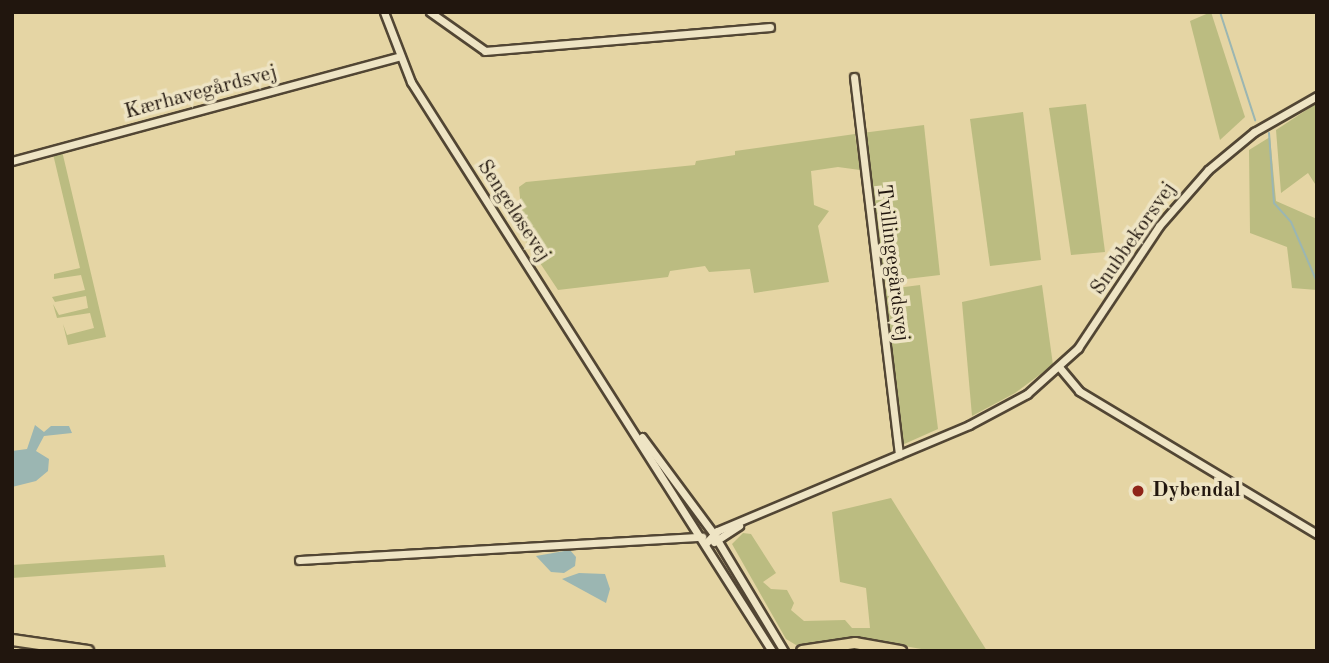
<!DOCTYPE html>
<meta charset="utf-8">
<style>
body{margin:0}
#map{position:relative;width:1329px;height:663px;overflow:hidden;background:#e5d5a4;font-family:"Old Standard TT",serif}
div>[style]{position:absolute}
.green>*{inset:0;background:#bbbc81}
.water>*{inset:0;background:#9bb6b2}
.stream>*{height:2px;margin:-1px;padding:0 1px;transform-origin:1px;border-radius:1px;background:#9bb6b2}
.roads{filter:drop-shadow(2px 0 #524634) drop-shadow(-2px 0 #524634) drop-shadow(0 2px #524634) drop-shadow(0 -2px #524634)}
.minor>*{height:7px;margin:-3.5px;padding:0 3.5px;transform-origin:3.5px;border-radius:3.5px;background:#eee4c4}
.highway>*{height:10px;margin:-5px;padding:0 5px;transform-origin:5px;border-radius:5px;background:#e5d5a4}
.dots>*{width:19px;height:19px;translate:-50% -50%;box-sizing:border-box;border:4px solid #eee4c4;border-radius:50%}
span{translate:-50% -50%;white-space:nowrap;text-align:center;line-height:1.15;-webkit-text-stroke:7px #eee4c4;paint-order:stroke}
.street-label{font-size:21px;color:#21160e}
.poi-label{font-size:21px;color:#21160e;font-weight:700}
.left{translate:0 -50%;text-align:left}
.frame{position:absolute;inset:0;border:14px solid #21160e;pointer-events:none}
</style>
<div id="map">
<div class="green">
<div style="clip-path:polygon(1211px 12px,1245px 117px,1220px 140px,1190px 21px)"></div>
<div style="clip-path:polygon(1317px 103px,1317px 187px,1308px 173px,1281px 193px,1276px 130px)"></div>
<div style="clip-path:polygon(1086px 104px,1105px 252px,1071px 255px,1049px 108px)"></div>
<div style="clip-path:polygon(1023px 112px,1041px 260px,990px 266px,970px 119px)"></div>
<div style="clip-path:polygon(924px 125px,940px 275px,881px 282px,862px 133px)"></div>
<div style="clip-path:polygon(855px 134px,860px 170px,838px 167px,811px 171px,814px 205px,829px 211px,818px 226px,829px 282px,754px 293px,750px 269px,709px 272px,705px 266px,670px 271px,668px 277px,558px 290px,524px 239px,519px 187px,526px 182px,695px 165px,696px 161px,735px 155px,735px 151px)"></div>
<div style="clip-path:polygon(1270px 137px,1276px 201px,1317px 219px,1317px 290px,1292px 288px,1287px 247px,1250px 233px,1249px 150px)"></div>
<div style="clip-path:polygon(62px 151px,106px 337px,68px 345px,63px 324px,67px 335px,94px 328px,90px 313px,57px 318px,53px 304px,59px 315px,88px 308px,86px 296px,55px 302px,52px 297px,85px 290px,81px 275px,54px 279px,54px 274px,80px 268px,53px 154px)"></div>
<div style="clip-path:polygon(920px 285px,938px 429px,902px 445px,881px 290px)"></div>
<div style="clip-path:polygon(1042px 285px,1053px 365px,1015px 393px,972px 416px,962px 302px)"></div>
<div style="clip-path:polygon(891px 498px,987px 651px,933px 651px,852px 637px,796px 645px,786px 639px,732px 544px,743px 533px,751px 534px,776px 573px,763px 582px,771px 589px,787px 590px,794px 603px,791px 610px,804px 621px,845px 620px,852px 628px,870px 628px,866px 588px,840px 582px,832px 512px)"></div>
<div style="clip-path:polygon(164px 555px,166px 567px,12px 578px,12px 565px)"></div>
</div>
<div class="water">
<div style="clip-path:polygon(35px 425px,44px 432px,51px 426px,69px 426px,72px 433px,44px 436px,36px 451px,49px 459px,48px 471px,36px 481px,12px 487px,12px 451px,27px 449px)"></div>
<div style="clip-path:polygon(570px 550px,576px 557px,575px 566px,564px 573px,551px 572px,536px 556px)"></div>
<div style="clip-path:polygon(579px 573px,605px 574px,610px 589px,606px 603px,562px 579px)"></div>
</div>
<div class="stream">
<div style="left:1220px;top:12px;width:114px;rotate:72deg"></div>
<div style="left:1269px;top:133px;width:70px;rotate:85.9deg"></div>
<div style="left:1274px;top:203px;width:25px;rotate:48deg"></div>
<div style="left:1291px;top:222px;width:65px;rotate:66.6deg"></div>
</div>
<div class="roads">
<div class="minor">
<div style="left:384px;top:12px;width:75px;rotate:68.9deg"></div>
<div style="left:411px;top:82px;width:674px;rotate:57.61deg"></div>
<div style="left:430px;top:12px;width:67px;rotate:35.3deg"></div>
<div style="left:485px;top:51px;width:286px;rotate:-4.8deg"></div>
<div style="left:854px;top:77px;width:380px;rotate:83.2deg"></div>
<div style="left:12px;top:161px;width:400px;rotate:-15.1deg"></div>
<div style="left:1060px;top:368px;width:30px;rotate:50deg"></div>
<div style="left:1079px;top:391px;width:278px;rotate:31deg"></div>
<div style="left:642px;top:437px;width:119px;rotate:53.5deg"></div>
<div style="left:713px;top:533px;width:138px;rotate:59deg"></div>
<div style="left:714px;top:542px;width:30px;rotate:-33deg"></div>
<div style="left:706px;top:543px;width:16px;rotate:-47deg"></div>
<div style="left:717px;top:531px;width:273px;rotate:-22.8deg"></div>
<div style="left:969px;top:425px;width:66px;rotate:-28.1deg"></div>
<div style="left:1027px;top:394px;width:69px;rotate:-42deg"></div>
<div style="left:1078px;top:348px;width:146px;rotate:-56.4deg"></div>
<div style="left:1159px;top:226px;width:74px;rotate:-48.8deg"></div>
<div style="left:1208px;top:170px;width:60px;rotate:-39.6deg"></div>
<div style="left:1254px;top:132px;width:73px;rotate:-29.7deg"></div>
<div style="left:299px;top:560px;width:404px;rotate:-3.3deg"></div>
</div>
<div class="highway">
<div style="left:12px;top:640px;width:77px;rotate:8.2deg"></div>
<div style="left:802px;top:651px;width:54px;rotate:-8.6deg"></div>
<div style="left:855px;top:643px;width:47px;rotate:9.9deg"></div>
</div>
</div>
<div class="dots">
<div style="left:1138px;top:491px;background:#8f2418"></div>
</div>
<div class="street-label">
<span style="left:201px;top:93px;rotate:-15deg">Kærhavegårdsvej</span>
<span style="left:513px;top:211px;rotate:57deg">Sengeløsevej</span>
<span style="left:1134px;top:239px;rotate:-55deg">Snubbekorsvej</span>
<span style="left:892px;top:263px;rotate:83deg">Tvillingegårdsvej</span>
</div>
<div class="poi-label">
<span class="left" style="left:1152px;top:491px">Dybendal</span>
</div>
<div class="frame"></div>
</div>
